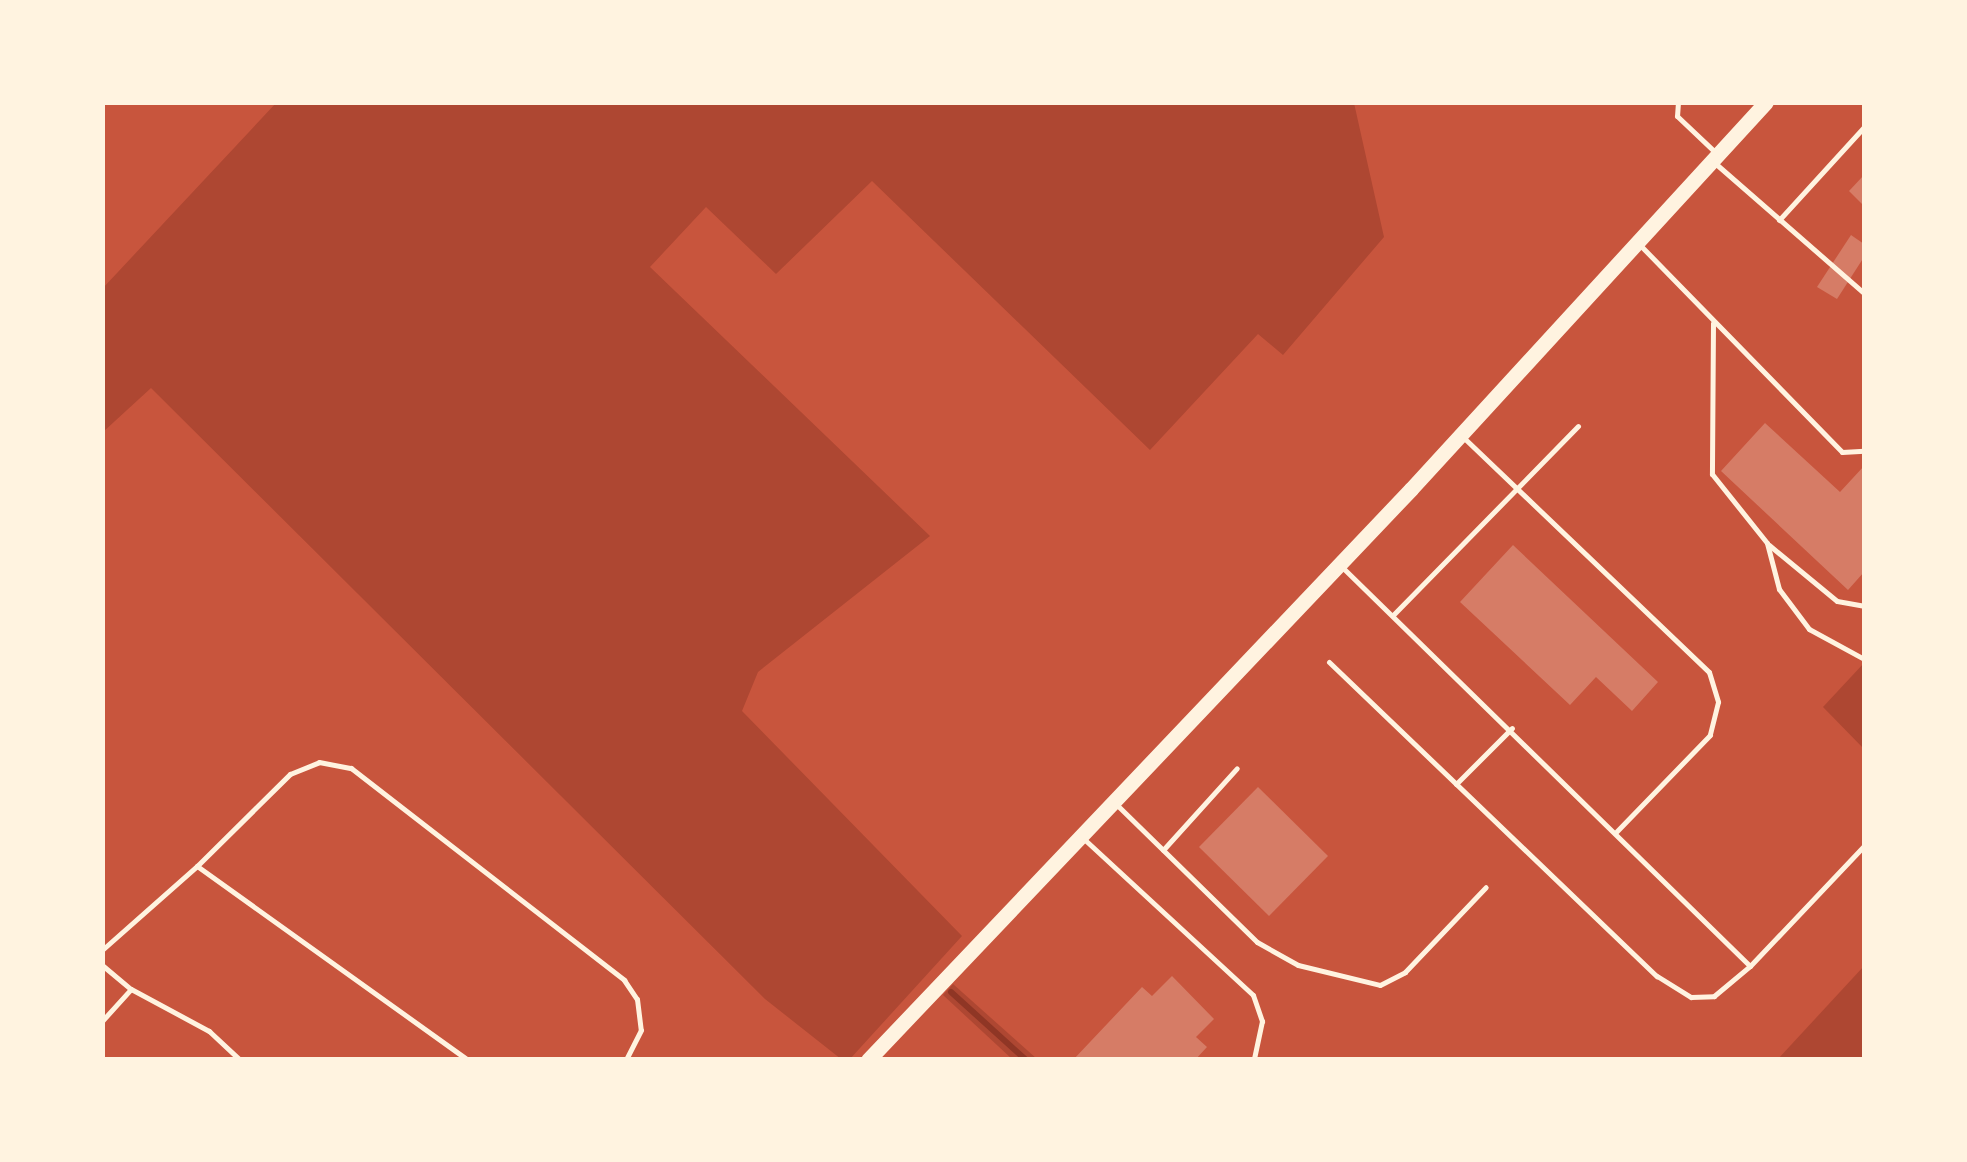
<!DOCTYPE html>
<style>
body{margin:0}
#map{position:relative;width:1967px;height:1162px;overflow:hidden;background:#c8553d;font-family:"Space Grotesk",sans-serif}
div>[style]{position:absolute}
.green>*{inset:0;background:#ae4732}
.stream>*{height:6px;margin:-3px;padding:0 3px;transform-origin:3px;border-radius:3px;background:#8f3625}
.building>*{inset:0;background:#d67c66}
.service>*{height:5px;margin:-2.5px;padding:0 2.5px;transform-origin:2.5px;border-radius:2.5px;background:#fff3e0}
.secondary>*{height:15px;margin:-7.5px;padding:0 7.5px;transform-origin:7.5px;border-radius:7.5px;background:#fff3e0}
span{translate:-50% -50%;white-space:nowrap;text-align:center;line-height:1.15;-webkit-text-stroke:10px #fff3e0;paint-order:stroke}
.frame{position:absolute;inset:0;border:105px solid #fff3e0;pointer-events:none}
</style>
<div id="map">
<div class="green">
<div style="clip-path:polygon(276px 103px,1354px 103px,1384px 237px,1283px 355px,1258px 334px,1150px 450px,872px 181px,776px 274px,706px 207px,650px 267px,930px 536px,758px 672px,742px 711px,962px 936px,850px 1059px,841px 1059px,765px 999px,151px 388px,103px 432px,103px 288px)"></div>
<div style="clip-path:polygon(1864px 663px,1864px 749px,1823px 707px)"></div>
<div style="clip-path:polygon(1864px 966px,1864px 1059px,1778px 1059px)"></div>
<div style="clip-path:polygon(953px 984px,1037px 1059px,1012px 1059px,943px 995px)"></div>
</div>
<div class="stream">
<div style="left:951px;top:992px;width:101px;rotate:42.2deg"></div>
</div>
<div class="building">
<div style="clip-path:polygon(1864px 175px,1864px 206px,1849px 191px)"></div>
<div style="clip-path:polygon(1851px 235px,1864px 244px,1864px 257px,1837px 299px,1817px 287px)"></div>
<div style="clip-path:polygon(1765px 423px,1840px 492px,1864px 466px,1864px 572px,1848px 590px,1721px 471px)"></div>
<div style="clip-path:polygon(1513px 545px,1658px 682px,1632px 711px,1596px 677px,1570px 705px,1460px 602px)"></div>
<div style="clip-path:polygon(1258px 787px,1328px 856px,1269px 916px,1199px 847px)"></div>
<div style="clip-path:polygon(1172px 976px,1214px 1019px,1196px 1037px,1207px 1047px,1195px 1060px,1073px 1060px,1142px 987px,1152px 996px)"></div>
</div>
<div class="service">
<div style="left:1678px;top:102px;width:14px;rotate:94deg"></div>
<div style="left:1677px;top:116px;width:54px;rotate:43.5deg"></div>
<div style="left:1716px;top:164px;width:196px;rotate:41.1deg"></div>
<div style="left:1779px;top:220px;width:126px;rotate:-47.6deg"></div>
<div style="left:1640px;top:245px;width:289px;rotate:45.7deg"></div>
<div style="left:1842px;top:452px;width:22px;rotate:-3deg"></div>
<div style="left:1713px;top:323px;width:151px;rotate:90.4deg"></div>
<div style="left:1712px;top:474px;width:88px;rotate:51.4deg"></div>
<div style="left:1767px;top:543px;width:48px;rotate:75.4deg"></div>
<div style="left:1779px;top:589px;width:50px;rotate:53.1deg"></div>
<div style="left:1809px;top:629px;width:63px;rotate:28.6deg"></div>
<div style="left:1463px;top:437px;width:340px;rotate:43.7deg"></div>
<div style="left:1709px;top:672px;width:31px;rotate:73deg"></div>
<div style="left:1718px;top:702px;width:34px;rotate:104deg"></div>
<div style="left:1710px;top:735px;width:134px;rotate:134.1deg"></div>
<div style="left:1769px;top:545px;width:88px;rotate:39.5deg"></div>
<div style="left:1837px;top:601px;width:27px;rotate:10deg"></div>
<div style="left:1341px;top:566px;width:572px;rotate:44.36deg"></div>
<div style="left:1750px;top:966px;width:166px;rotate:-46.5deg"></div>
<div style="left:1394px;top:614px;width:263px;rotate:-45.6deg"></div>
<div style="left:1329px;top:662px;width:454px;rotate:43.8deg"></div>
<div style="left:1657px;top:976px;width:40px;rotate:32deg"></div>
<div style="left:1691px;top:997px;width:23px;rotate:-2deg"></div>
<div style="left:1714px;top:996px;width:47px;rotate:-39.8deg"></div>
<div style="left:1456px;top:784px;width:79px;rotate:-45deg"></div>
<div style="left:1116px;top:804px;width:197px;rotate:44.4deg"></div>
<div style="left:1257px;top:942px;width:47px;rotate:29.3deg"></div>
<div style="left:1298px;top:965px;width:84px;rotate:13.7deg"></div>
<div style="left:1380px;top:985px;width:28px;rotate:-27deg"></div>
<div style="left:1405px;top:972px;width:117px;rotate:-46.4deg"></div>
<div style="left:1084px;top:839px;width:230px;rotate:42.7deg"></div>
<div style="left:1253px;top:995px;width:28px;rotate:71deg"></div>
<div style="left:1262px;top:1021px;width:40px;rotate:102deg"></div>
<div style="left:1163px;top:850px;width:110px;rotate:-47.9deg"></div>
<div style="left:197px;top:866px;width:131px;rotate:-44.7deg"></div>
<div style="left:290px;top:774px;width:31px;rotate:-22deg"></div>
<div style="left:319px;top:762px;width:33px;rotate:11deg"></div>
<div style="left:351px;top:768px;width:346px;rotate:37.8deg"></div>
<div style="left:624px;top:980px;width:23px;rotate:56deg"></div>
<div style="left:637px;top:999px;width:31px;rotate:83deg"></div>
<div style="left:641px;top:1030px;width:34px;rotate:117deg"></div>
<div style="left:102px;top:874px;width:7px;rotate:90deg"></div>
<div style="left:102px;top:950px;width:127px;rotate:-41.5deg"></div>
<div style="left:197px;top:866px;width:333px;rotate:35.6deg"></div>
<div style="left:102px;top:965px;width:38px;rotate:40deg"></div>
<div style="left:102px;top:1021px;width:43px;rotate:-47.8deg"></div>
<div style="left:131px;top:989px;width:89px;rotate:28.3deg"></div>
<div style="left:209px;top:1031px;width:42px;rotate:43.1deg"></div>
</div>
<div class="secondary">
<div style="left:868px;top:1060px;width:788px;rotate:-46.44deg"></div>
<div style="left:1411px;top:489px;width:525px;rotate:-47.47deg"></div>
</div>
<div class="frame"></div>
</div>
